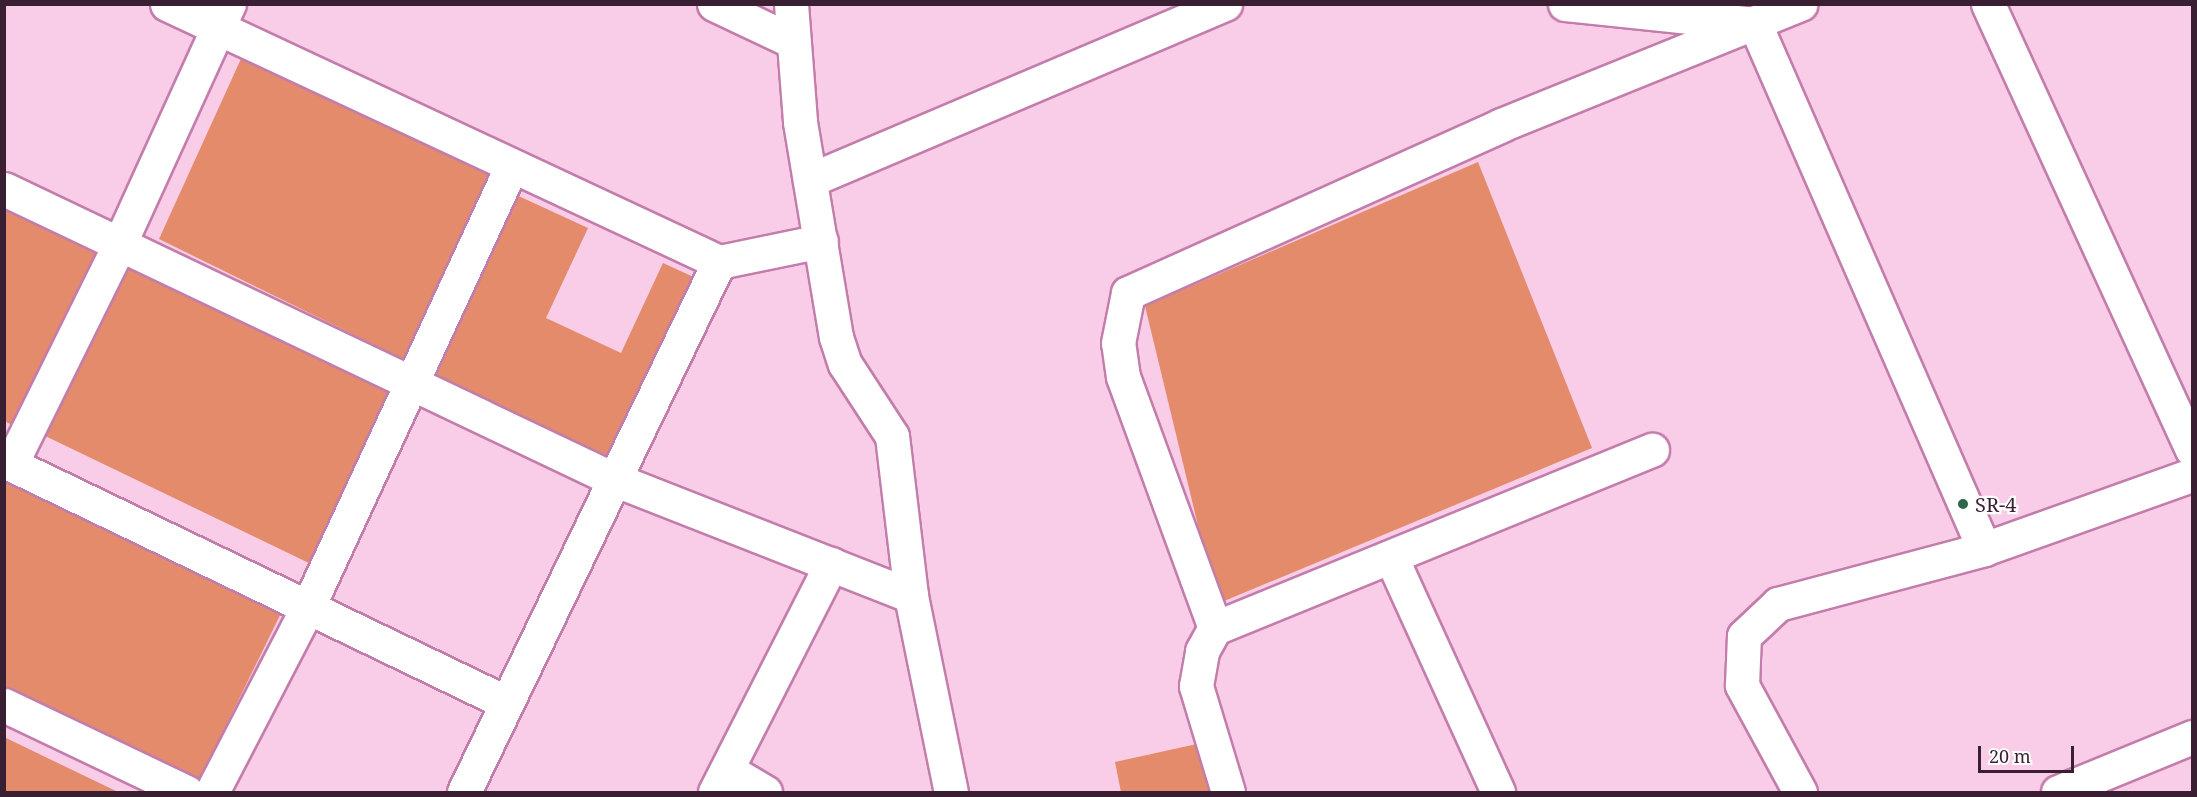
<!DOCTYPE html>
<style>
body{margin:0}
#map{position:relative;width:2197px;height:797px;overflow:hidden;background:#f9cce8;font-family:"Noto Serif",serif}
div>[style]{position:absolute}
.building>*{inset:0;background:#e38b6a}
.roads{filter:drop-shadow(2px 0 #c37dab) drop-shadow(-2px 0 #c37dab) drop-shadow(0 2px #c37dab) drop-shadow(0 -2px #c37dab)}
.minor>*{height:33px;margin:-16.5px;padding:0 16.5px;transform-origin:16.5px;border-radius:16.5px;background:#fff}
.dots>*{width:16px;height:16px;translate:-50% -50%;box-sizing:border-box;border:3px solid #fdfdfd;border-radius:50%}
span{translate:-50% -50%;white-space:nowrap;text-align:center;line-height:1.15;-webkit-text-stroke:4.5px #fdfdfd;paint-order:stroke}
.poi-label{font-size:20px;color:#3a1e31}
.left{translate:0 -50%;text-align:left}
.frame{position:absolute;inset:0;border:6px solid #3a1e31;pointer-events:none}
.scale{position:absolute;left:1978px;top:746px;width:96px;height:27px;box-sizing:border-box;border:3px solid #3a1e31;border-top:0;padding-left:8px;font-size:18px;line-height:21px;white-space:nowrap;color:#3a1e31;-webkit-text-stroke:4px #fdfdfd;paint-order:stroke}
</style>
<div id="map">
<div class="building">
<div style="clip-path:polygon(245px 50px,493px 173px,407px 361px,159px 239px)"></div>
<div style="clip-path:polygon(1478px 162px,1592px 448px,1217px 604px,1145px 306px)"></div>
<div style="clip-path:polygon(512px 193px,588px 228px,546px 318px,621px 353px,663px 263px,700px 280px,617px 460px,428px 373px)"></div>
<div style="clip-path:polygon(4px 201px,106px 250px,21px 429px,4px 421px)"></div>
<div style="clip-path:polygon(123px 253px,397px 384px,313px 565px,37px 432px)"></div>
<div style="clip-path:polygon(4px 467px,285px 605px,197px 785px,4px 690px)"></div>
<div style="clip-path:polygon(4px 737px,35px 752px,118px 792px,4px 792px)"></div>
<div style="clip-path:polygon(1206px 742px,1217px 792px,1121px 792px,1115px 762px)"></div>
</div>
<div class="roads">
<div class="minor">
<div style="left:167px;top:4px;width:609px;rotate:25.05deg"></div>
<div style="left:719px;top:262px;width:104px;rotate:-11.6deg"></div>
<div style="left:714px;top:4px;width:86px;rotate:25.4deg"></div>
<div style="left:791px;top:4px;width:118px;rotate:85.6deg"></div>
<div style="left:800px;top:122px;width:218px;rotate:80.5deg"></div>
<div style="left:836px;top:337px;width:28px;rotate:72deg"></div>
<div style="left:845px;top:364px;width:86px;rotate:56.9deg"></div>
<div style="left:892px;top:436px;width:161px;rotate:83.2deg"></div>
<div style="left:911px;top:596px;width:200px;rotate:78.5deg"></div>
<div style="left:1565px;top:4px;width:191px;rotate:6deg"></div>
<div style="left:1755px;top:24px;width:573px;rotate:66.43deg"></div>
<div style="left:1988px;top:4px;width:490px;rotate:65.4deg"></div>
<div style="left:810px;top:180px;width:451px;rotate:-23deg"></div>
<div style="left:4px;top:189px;width:675px;rotate:25.46deg"></div>
<div style="left:613px;top:479px;width:320px;rotate:21.4deg"></div>
<div style="left:4px;top:461px;width:558px;rotate:25.69deg"></div>
<div style="left:11px;top:464px;width:244px;rotate:-63.7deg"></div>
<div style="left:119px;top:245px;width:265px;rotate:-65.5deg"></div>
<div style="left:1391px;top:557px;width:258px;rotate:65.5deg"></div>
<div style="left:1215px;top:628px;width:267px;rotate:-110.1deg"></div>
<div style="left:1123px;top:377px;width:34px;rotate:-98deg"></div>
<div style="left:1118px;top:343px;width:51px;rotate:-78.7deg"></div>
<div style="left:1128px;top:293px;width:409px;rotate:-24.2deg"></div>
<div style="left:1501px;top:125px;width:323px;rotate:-22deg"></div>
<div style="left:4px;top:705px;width:202px;rotate:25.5deg"></div>
<div style="left:728px;top:770px;width:43px;rotate:30.7deg"></div>
<div style="left:212px;top:792px;width:206px;rotate:-62.6deg"></div>
<div style="left:307px;top:609px;width:488px;rotate:-65.2deg"></div>
<div style="left:464px;top:792px;width:588px;rotate:-64.31deg"></div>
<div style="left:715px;top:792px;width:256px;rotate:-63deg"></div>
<div style="left:1228px;top:792px;width:111px;rotate:-106.8deg"></div>
<div style="left:1196px;top:686px;width:36px;rotate:-80deg"></div>
<div style="left:1202px;top:651px;width:26px;rotate:-61deg"></div>
<div style="left:1215px;top:628px;width:472px;rotate:-22.2deg"></div>
<div style="left:1800px;top:792px;width:122px;rotate:-118.5deg"></div>
<div style="left:1742px;top:685px;width:49px;rotate:-87.7deg"></div>
<div style="left:1744px;top:636px;width:47px;rotate:-43.3deg"></div>
<div style="left:1778px;top:604px;width:213px;rotate:-14.9deg"></div>
<div style="left:1984px;top:549px;width:221px;rotate:-19.6deg"></div>
<div style="left:2058px;top:792px;width:145px;rotate:-22.3deg"></div>
</div>
</div>
<div class="dots">
<div style="left:1963px;top:504px;background:#2f654b"></div>
</div>
<div class="poi-label">
<span class="left" style="left:1975px;top:504px">SR-4</span>
</div>
<div class="frame"></div>
<div class="scale">20 m</div>
</div>
